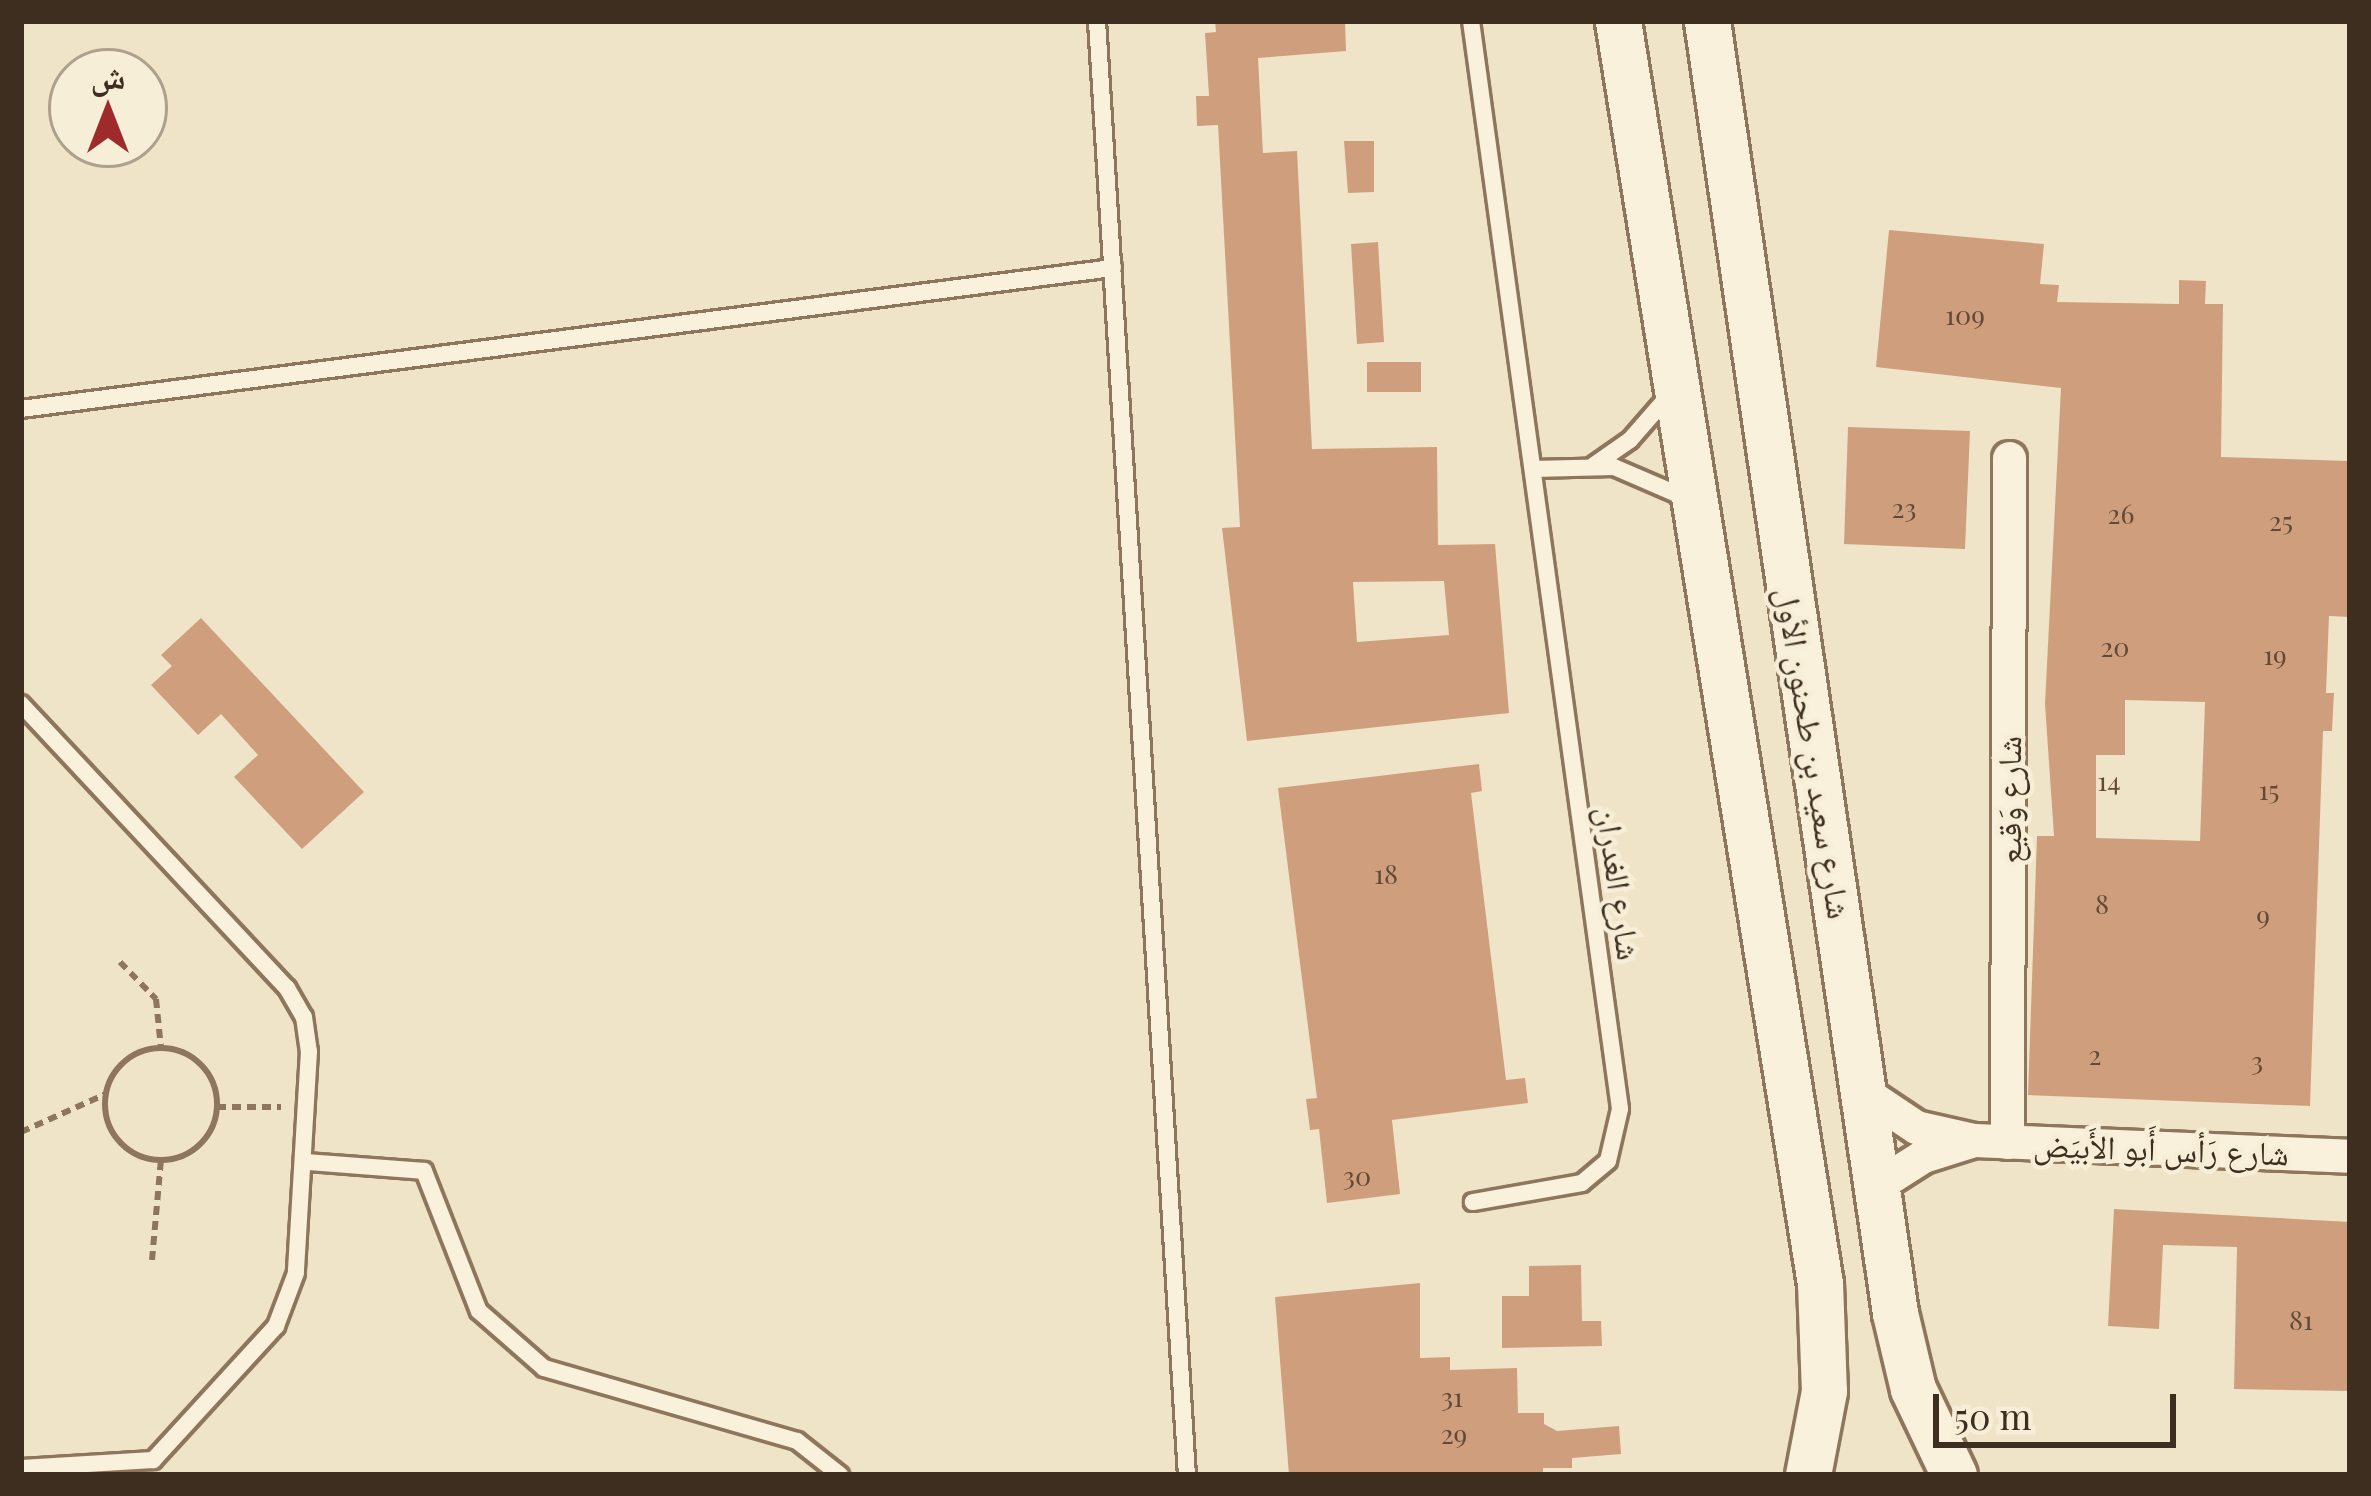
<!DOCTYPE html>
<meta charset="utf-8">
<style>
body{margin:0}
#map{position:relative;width:2371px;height:1496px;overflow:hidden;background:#f0e4c8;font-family:"Playfair Display","Noto Naskh Arabic",serif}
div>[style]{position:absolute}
.building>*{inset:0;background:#cf9f7d}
.path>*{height:6px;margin-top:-3px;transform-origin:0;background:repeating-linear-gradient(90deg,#8d765c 0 9px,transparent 0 15px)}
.path>.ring{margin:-3px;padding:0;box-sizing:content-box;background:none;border:6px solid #8d765c;border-radius:50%}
.roads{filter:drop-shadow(3px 0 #8d765c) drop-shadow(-3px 0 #8d765c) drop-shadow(0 3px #8d765c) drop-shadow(0 -3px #8d765c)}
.lane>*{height:16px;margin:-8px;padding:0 8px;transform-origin:8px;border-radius:8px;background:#faf1dc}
.street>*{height:33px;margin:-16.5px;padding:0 16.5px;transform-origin:16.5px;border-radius:16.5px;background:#faf1dc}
.secondary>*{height:45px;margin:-22.5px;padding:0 22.5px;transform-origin:22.5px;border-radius:22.5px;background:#faf1dc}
span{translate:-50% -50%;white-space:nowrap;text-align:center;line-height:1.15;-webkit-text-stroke:9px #f7eed8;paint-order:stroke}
.number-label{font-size:27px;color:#624a37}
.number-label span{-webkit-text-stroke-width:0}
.street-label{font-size:33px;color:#3d2e20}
.frame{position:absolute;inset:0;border:24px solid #3d2e20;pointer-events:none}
.north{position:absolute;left:48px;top:48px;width:120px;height:120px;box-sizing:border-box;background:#f7eed8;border:3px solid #ada18e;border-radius:50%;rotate:0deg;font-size:33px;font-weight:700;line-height:48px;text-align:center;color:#3d2e20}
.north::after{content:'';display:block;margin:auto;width:42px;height:54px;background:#9e2a2b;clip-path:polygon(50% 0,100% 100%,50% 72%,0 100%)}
.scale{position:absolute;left:1933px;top:1394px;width:243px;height:54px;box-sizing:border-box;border:6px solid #3d2e20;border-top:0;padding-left:15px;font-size:36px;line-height:42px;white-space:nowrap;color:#3d2e20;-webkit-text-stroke:9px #f7eed8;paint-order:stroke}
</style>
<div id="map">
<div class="building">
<div style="clip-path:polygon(evenodd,1215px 21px,1345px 21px,1346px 51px,1258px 58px,1263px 153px,1297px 151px,1312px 449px,1437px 447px,1438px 545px,1495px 544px,1509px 713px,1247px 741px,1222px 528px,1240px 527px,1218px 125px,1197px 126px,1196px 96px,1209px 96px,1205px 33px,1216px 32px,1215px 21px,1444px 581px,1449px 635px,1357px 642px,1353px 582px,1444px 581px)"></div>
<div style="clip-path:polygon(1344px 141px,1374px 141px,1374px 192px,1348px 193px)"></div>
<div style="clip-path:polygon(evenodd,1889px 230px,2044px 244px,2040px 284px,2059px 285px,2057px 302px,2179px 304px,2179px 280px,2206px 281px,2205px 304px,2223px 304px,2221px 457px,2350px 461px,2350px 617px,2329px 616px,2326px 693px,2334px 693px,2332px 731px,2323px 731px,2310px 1106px,2028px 1095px,2037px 836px,2054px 836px,2045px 704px,2061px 388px,1876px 367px,1889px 230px,2125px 700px,2205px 702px,2200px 841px,2096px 838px,2096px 755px,2125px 755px,2125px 700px)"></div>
<div style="clip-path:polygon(1378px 242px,1384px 342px,1357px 344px,1351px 244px)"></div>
<div style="clip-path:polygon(1367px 362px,1421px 362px,1421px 392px,1367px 392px)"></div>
<div style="clip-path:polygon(1848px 427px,1970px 431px,1965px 549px,1844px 544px)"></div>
<div style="clip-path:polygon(201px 618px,364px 792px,302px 849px,234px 777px,258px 755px,221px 714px,198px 735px,151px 685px,172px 666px,161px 655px)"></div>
<div style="clip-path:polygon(1479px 764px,1482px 791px,1471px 793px,1506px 1080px,1525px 1078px,1528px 1103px,1392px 1120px,1400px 1194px,1327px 1203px,1319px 1129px,1310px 1130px,1306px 1099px,1317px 1098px,1278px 788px)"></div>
<div style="clip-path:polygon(2114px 1209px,2350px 1222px,2350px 1391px,2234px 1389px,2237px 1247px,2163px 1245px,2159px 1329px,2108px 1326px)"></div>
<div style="clip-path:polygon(1581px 1265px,1582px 1321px,1601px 1321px,1602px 1346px,1502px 1348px,1502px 1296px,1529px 1296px,1529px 1266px)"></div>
<div style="clip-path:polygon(1420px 1283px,1420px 1358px,1450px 1357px,1450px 1370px,1517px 1368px,1518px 1413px,1544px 1413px,1544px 1424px,1557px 1431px,1619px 1426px,1621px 1454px,1572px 1458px,1572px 1468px,1543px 1468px,1543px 1475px,1289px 1475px,1275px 1297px)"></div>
</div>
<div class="path">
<div style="left:120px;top:962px;width:52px;rotate:45.8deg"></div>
<div style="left:156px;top:999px;width:49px;rotate:84.2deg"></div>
<div class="ring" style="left:105px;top:1048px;width:106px;height:106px"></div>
<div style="left:217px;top:1107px;width:64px"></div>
<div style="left:21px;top:1132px;width:93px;rotate:-24.1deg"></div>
<div style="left:152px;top:1260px;width:100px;rotate:-84.9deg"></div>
</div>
<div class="roads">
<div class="lane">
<div style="left:1097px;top:21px;width:1457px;rotate:86.46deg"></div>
<div style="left:1471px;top:21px;width:1098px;rotate:82.2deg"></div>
<div style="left:1620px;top:1109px;width:53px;rotate:103deg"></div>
<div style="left:1608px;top:1161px;width:34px;rotate:140deg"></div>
<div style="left:1582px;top:1183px;width:111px;rotate:170.1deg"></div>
<div style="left:21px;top:409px;width:1101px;rotate:-7.36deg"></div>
<div style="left:1594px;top:465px;width:44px;rotate:-34.8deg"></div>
<div style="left:1630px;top:440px;width:62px;rotate:-48.9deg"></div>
<div style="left:1533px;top:469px;width:81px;rotate:-1.4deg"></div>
<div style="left:1614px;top:467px;width:78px;rotate:23.3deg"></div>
<div style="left:21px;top:704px;width:389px;rotate:46.9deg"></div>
<div style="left:287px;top:988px;width:34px;rotate:60deg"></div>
<div style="left:304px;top:1017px;width:34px;rotate:82deg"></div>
<div style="left:309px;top:1051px;width:222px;rotate:93.4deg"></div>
<div style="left:296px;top:1273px;width:57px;rotate:110.7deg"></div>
<div style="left:276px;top:1326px;width:182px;rotate:132.5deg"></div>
<div style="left:153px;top:1460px;width:132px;rotate:176.5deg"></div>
<div style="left:307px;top:1162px;width:117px;rotate:4.4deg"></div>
<div style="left:424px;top:1171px;width:150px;rotate:68.6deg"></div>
<div style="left:479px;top:1311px;width:86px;rotate:41.2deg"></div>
<div style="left:544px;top:1368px;width:263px;rotate:16.1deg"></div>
<div style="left:797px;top:1441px;width:55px;rotate:38.3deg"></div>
</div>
<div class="street">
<div style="left:1868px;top:1095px;width:58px;rotate:33.7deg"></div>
<div style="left:1916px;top:1127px;width:58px;rotate:12.8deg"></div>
<div style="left:1973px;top:1140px;width:377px;rotate:2.4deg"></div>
<div style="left:2007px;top:1142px;width:684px;rotate:-89.83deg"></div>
<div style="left:1879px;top:1184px;width:52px;rotate:-32.5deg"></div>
<div style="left:1923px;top:1156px;width:50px;rotate:-17.4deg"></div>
</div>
<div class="secondary">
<div style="left:1618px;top:21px;width:1278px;rotate:80.91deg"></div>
<div style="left:1820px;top:1283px;width:108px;rotate:87.9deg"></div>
<div style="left:1824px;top:1391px;width:86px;rotate:100.8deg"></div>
<div style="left:1707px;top:21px;width:1306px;rotate:81.72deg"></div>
<div style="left:1895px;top:1313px;width:78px;rotate:76.7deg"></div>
<div style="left:1913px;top:1389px;width:95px;rotate:64.5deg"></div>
</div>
</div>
<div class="number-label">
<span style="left:1965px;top:315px">109</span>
<span style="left:1904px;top:508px">23</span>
<span style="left:2121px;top:514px">26</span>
<span style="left:2281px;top:521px">25</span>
<span style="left:2115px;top:647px">20</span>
<span style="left:2275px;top:655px">19</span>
<span style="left:2109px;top:781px">14</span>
<span style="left:2269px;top:790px">15</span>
<span style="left:1386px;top:874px">18</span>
<span style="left:2102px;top:904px">8</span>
<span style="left:2263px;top:915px">9</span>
<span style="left:2095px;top:1055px">2</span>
<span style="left:2257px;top:1061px">3</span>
<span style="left:1357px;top:1176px">30</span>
<span style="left:2301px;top:1320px">81</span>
<span style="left:1452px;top:1397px">31</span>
<span style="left:1454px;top:1434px">29</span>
</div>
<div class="street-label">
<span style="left:1815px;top:753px;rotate:81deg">شارع سعيد بن طحنون الأول</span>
<span style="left:2008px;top:800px;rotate:-90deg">شارع وَقيع</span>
<span style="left:1620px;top:883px;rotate:82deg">شارع الغدران</span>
<span style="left:2161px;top:1148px;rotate:2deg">شارع رَأس أَبو الأَبيَض</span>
</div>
<div class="frame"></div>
<div class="north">ش</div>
<div class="scale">50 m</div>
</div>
